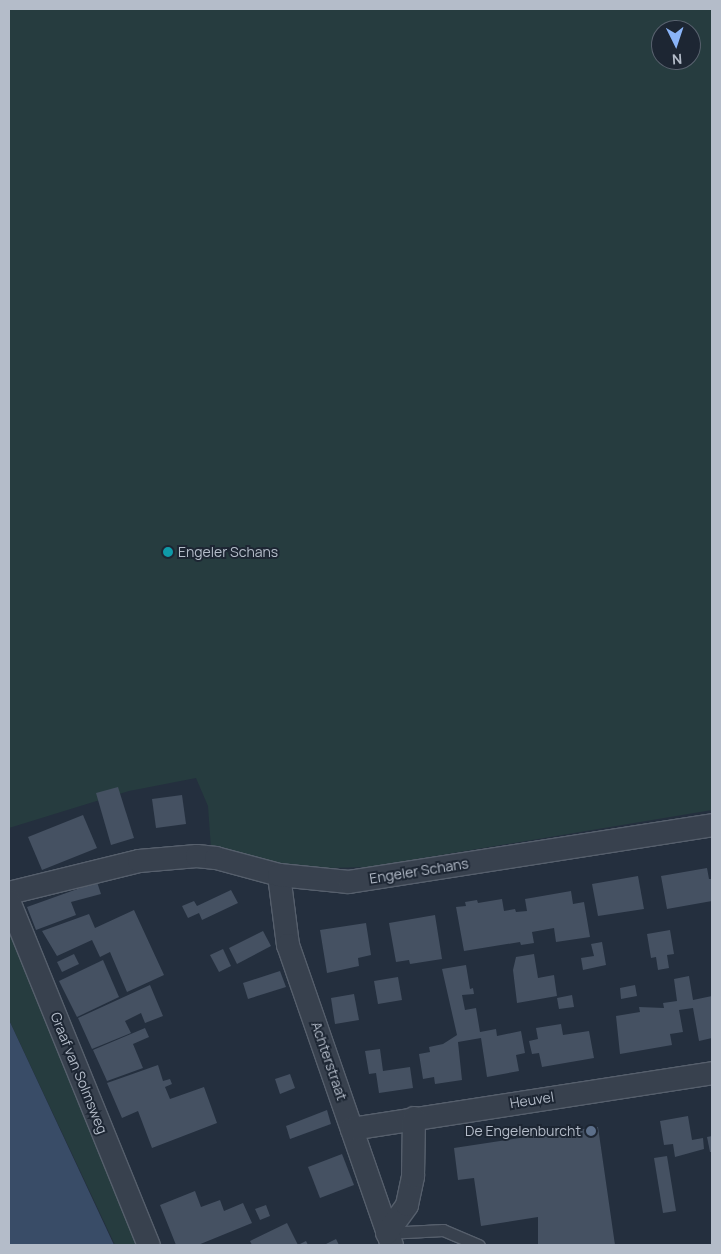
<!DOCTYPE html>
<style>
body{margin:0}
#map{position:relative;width:721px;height:1254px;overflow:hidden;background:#242f3e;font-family:Manrope,sans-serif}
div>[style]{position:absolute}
.green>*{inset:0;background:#263c3f}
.water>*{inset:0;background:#394c67}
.building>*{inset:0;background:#455162}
.roads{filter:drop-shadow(1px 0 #565f6c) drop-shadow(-1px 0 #565f6c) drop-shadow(0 1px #565f6c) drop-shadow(0 -1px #565f6c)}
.lane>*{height:11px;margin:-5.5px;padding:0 5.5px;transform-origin:5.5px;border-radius:5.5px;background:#38414e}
.street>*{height:22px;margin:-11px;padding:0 11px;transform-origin:11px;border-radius:11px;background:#38414e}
.dots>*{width:14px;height:14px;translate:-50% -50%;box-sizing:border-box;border:2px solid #1d2633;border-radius:50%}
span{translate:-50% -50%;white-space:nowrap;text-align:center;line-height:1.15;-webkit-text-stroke:4px #1d2633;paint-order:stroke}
.poi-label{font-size:14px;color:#b4bcc9}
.left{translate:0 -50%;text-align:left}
.right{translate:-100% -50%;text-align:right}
.street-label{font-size:14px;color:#b4bcc9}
.frame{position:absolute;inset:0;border:10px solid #b4bcc9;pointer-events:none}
.north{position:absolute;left:651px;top:20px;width:50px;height:50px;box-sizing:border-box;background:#1d2633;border:1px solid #59626f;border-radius:50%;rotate:176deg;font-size:14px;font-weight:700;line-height:20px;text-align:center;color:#b4bcc9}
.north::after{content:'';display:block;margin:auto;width:18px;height:22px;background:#8ab4f8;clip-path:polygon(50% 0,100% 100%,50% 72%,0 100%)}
</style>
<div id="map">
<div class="green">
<div style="clip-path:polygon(evenodd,9px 9px,712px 9px,712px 810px,369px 867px,287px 869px,211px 848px,208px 806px,196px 778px,129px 791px,9px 828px,9px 9px,661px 30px,691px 30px,691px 60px,661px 60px,661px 30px)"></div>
<div style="clip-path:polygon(9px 915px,147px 1245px,115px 1245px,9px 1020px)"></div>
</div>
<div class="water">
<div style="clip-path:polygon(9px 1020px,114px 1245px,115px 1245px,9px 1245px)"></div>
</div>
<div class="building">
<div style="clip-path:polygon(118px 787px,134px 838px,111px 845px,96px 793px)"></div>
<div style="clip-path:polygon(182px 795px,186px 824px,156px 828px,152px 799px)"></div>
<div style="clip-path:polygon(83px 815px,97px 848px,42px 870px,28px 837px)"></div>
<div style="clip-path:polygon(707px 868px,709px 879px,712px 879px,712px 901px,667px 909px,661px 876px)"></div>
<div style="clip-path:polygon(638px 876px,644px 909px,598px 916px,592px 884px)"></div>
<div style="clip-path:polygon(97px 882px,101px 894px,71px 902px,76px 915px,36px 930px,27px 907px)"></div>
<div style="clip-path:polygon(231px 890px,238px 903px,202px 920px,199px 913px,188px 918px,182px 906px,194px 901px,197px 906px)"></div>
<div style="clip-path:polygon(571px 891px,573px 904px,584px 902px,590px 937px,556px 942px,554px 928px,532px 932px,534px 943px,521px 945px,520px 942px,464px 951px,456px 907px,466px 906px,465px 902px,477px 900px,478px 903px,502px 899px,504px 911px,515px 909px,516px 912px,527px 911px,525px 899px)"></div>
<div style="clip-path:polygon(134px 910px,164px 975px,127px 992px,110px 952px,100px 957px,92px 940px,57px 956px,42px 931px,89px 914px,95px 928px)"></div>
<div style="clip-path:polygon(435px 915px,442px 959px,410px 964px,409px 960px,396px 962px,389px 923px)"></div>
<div style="clip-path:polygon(366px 923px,371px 955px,358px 958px,359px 966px,327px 973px,320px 930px)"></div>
<div style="clip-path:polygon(670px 930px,674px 954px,667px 955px,669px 968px,658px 970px,656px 957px,651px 958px,647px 934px)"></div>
<div style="clip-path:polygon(263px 931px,271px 946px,237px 964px,229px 948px)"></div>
<div style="clip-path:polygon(602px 942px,606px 965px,583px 970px,581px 958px,594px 956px,591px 944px)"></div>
<div style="clip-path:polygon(223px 949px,231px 966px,219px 972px,210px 955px)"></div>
<div style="clip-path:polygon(74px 954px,79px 964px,62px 972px,57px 962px)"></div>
<div style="clip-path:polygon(534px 954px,538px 978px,554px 975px,557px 996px,517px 1003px,513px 970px,516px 957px)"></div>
<div style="clip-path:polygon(103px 960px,119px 997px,77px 1017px,59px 981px)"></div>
<div style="clip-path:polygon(466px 965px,470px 989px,473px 988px,474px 994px,462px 995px,465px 1010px,476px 1008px,480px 1032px,496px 1029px,497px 1036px,521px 1031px,525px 1053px,516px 1055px,519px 1071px,487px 1077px,481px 1038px,458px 1042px,462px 1080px,435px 1084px,434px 1077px,423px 1079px,419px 1054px,430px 1052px,429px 1047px,443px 1044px,457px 1035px,442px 969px)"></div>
<div style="clip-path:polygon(280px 971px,286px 987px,248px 999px,243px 983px)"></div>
<div style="clip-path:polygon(689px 976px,693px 1000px,712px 996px,712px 1038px,699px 1041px,693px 1008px,679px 1010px,683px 1032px,670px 1034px,672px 1045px,620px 1054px,616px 1016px,640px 1012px,639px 1007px,664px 1008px,663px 1003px,677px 1001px,674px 979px)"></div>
<div style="clip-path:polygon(398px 977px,402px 1000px,378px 1004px,374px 981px)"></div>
<div style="clip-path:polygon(150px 985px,163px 1016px,145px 1023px,141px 1013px,125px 1021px,131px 1033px,92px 1049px,78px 1018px)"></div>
<div style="clip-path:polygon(635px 985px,637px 996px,621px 999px,620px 988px)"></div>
<div style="clip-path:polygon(354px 994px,359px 1020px,335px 1024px,331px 998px)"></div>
<div style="clip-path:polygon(572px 995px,574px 1007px,559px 1009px,557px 998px)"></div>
<div style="clip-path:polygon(561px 1024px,563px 1035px,589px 1031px,594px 1058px,542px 1067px,539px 1053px,532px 1054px,529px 1041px,538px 1039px,536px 1028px)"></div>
<div style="clip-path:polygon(145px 1028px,149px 1037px,133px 1044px,143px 1068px,107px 1081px,93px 1050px)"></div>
<div style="clip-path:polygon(380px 1049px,383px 1071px,410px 1067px,413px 1088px,379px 1093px,376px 1073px,369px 1074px,365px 1051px)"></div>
<div style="clip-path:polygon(158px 1065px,163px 1081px,170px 1079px,172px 1084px,165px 1087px,170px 1099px,204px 1087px,217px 1123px,152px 1148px,138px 1111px,122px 1118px,107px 1083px)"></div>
<div style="clip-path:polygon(290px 1074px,295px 1088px,280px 1094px,275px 1079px)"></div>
<div style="clip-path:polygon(327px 1110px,331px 1124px,290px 1139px,286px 1126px)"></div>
<div style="clip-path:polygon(688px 1116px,692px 1140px,703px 1138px,704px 1149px,675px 1157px,673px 1144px,664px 1145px,660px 1121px)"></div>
<div style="clip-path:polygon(598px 1127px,615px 1245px,538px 1245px,538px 1217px,481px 1226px,474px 1178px,458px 1180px,454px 1148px,533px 1136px,532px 1130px,545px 1128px,546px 1134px)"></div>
<div style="clip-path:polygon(712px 1136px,712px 1152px,710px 1152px,707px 1137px)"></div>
<div style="clip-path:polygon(342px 1154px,354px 1185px,320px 1198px,308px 1167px)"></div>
<div style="clip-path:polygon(667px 1156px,676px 1211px,663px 1213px,654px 1158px)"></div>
<div style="clip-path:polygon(195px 1191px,201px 1207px,220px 1200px,224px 1211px,243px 1203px,252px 1223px,198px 1245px,176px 1245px,160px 1205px)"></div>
<div style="clip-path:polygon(266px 1205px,270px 1216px,260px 1220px,255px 1209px)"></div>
<div style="clip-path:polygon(287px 1223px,298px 1245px,306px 1241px,308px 1245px,252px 1245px,250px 1241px)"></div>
<div style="clip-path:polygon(336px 1239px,339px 1245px,324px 1245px)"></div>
</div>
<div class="roads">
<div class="lane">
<div style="left:387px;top:1233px;width:56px;rotate:-3.1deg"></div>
<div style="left:443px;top:1230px;width:39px;rotate:23deg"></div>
</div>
<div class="street">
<div style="left:279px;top:875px;width:71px;rotate:82.7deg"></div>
<div style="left:288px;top:945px;width:318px;rotate:70.9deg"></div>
<div style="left:9px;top:893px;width:134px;rotate:-13.8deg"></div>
<div style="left:139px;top:861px;width:58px;rotate:-4.9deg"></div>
<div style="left:197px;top:856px;width:19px;rotate:6deg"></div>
<div style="left:216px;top:858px;width:65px;rotate:15.1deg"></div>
<div style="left:279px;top:875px;width:70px;rotate:5.7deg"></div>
<div style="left:349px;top:882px;width:367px;rotate:-8.9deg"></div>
<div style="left:9px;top:901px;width:371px;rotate:67.9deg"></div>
<div style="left:352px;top:1129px;width:364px;rotate:-8.8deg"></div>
<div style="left:387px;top:1233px;width:34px;rotate:-54deg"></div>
<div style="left:407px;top:1205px;width:30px;rotate:-78deg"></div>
<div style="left:413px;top:1176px;width:58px;rotate:-89deg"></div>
</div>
</div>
<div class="dots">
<div style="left:168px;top:552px;background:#0f9aa8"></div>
<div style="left:591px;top:1131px;background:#5c6f8a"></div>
</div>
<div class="poi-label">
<span class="left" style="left:178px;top:552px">Engeler Schans</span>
<span class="right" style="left:581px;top:1131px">De Engelenburcht</span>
</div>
<div class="street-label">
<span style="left:419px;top:871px;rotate:-9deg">Engeler Schans</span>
<span style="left:329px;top:1061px;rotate:71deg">Achterstraat</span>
<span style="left:79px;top:1073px;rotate:68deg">Graaf van Solmsweg</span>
<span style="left:532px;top:1100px;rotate:-9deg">Heuvel</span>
</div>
<div class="frame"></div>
<div class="north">N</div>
</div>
